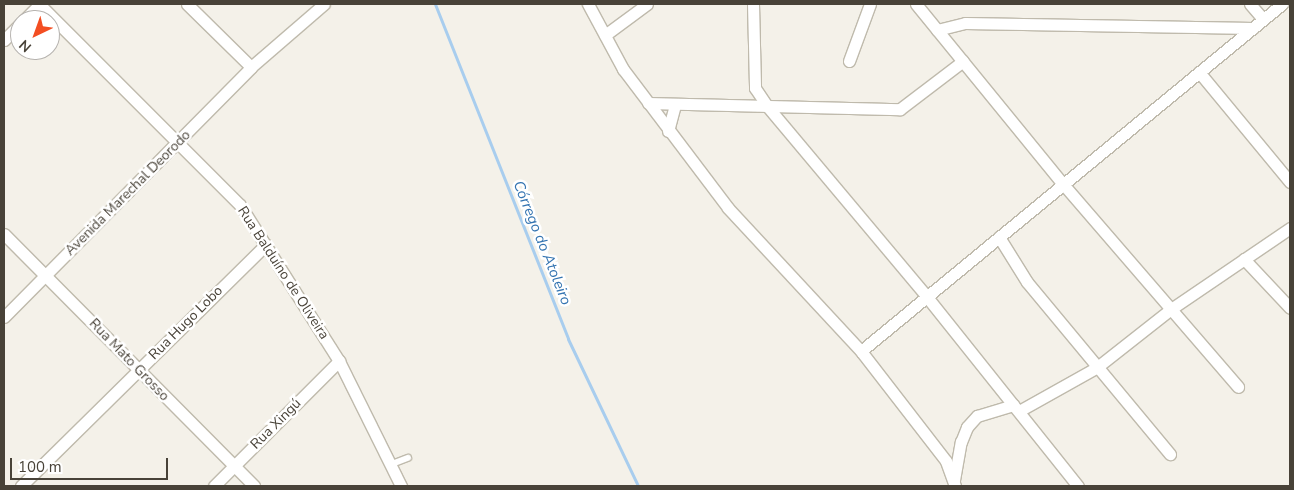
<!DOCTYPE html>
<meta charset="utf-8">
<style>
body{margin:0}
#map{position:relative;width:1294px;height:490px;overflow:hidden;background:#f4f1e9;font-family:"Nunito Sans",sans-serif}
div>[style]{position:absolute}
.stream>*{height:3px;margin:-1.5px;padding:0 1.5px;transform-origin:1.5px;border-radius:1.5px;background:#a8cdee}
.roads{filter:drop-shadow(1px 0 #bfbaac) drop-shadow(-1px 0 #bfbaac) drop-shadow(0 1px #bfbaac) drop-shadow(0 -1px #bfbaac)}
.service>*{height:5.5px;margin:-2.75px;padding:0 2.75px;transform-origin:2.75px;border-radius:2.75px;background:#fff}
.minor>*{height:11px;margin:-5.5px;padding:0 5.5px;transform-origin:5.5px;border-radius:5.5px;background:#fff}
span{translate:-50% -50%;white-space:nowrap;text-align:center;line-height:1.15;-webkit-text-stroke:5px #fff;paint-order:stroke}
.street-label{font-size:14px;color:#484238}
.water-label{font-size:15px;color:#3474b1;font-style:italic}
.frame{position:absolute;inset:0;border:5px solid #484238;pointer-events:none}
.north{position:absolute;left:10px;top:10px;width:50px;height:50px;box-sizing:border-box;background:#fff;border:1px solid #b6b3af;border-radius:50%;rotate:222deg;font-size:14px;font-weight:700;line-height:20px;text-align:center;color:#484238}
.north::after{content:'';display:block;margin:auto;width:18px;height:22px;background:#f34e22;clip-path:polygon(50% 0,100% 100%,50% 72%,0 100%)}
.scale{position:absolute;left:10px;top:458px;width:158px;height:22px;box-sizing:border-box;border:2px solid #484238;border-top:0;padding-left:6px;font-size:15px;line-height:18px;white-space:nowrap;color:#484238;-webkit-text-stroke:4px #fff;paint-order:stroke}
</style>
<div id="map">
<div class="stream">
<div style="left:435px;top:4px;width:360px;rotate:68.3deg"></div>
<div style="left:568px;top:339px;width:163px;rotate:64.5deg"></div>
</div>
<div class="roads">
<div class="service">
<div style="left:392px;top:464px;width:17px;rotate:-21deg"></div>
</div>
<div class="minor">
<div style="left:39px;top:4px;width:284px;rotate:45deg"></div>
<div style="left:240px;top:205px;width:185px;rotate:57.6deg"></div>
<div style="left:339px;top:361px;width:140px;rotate:63.6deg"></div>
<div style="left:187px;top:4px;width:90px;rotate:44.5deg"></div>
<div style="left:588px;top:4px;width:74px;rotate:61.7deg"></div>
<div style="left:623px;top:69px;width:174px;rotate:52.9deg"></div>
<div style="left:728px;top:208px;width:195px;rotate:47.1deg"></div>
<div style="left:753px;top:4px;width:84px;rotate:88.6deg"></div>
<div style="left:755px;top:88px;width:22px;rotate:56deg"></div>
<div style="left:767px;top:106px;width:249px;rotate:50deg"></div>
<div style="left:927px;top:297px;width:242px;rotate:51.4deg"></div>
<div style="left:916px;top:4px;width:232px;rotate:50.8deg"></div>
<div style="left:1063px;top:184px;width:268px;rotate:49.2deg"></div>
<div style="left:1250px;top:4px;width:20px;rotate:49deg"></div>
<div style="left:24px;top:20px;width:23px;rotate:-45deg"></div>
<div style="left:937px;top:30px;width:29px;rotate:-14deg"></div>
<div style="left:965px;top:23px;width:288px;rotate:1deg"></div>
<div style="left:605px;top:35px;width:52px;rotate:-36.4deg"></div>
<div style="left:4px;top:40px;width:23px;rotate:-45deg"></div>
<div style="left:849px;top:61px;width:61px;rotate:-69.8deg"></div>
<div style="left:1199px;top:72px;width:143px;rotate:50.4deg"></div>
<div style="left:648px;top:103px;width:252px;rotate:1.4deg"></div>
<div style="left:900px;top:109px;width:79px;rotate:-37.3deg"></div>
<div style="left:668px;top:131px;width:27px;rotate:-75deg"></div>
<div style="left:4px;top:234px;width:355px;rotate:45.2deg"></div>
<div style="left:999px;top:237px;width:53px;rotate:58.1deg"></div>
<div style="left:1027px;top:282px;width:224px;rotate:50.3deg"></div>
<div style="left:1244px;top:259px;width:67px;rotate:46.8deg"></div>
<div style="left:4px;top:317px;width:351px;rotate:-45.3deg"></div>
<div style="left:251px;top:67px;width:96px;rotate:-40.8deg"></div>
<div style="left:1019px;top:411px;width:88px;rotate:-29.2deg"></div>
<div style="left:1096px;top:368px;width:95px;rotate:-38.2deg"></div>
<div style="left:1171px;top:309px;width:144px;rotate:-34.2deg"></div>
<div style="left:954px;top:480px;width:39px;rotate:-80deg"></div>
<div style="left:961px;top:442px;width:16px;rotate:-68deg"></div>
<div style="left:967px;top:427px;width:15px;rotate:-48deg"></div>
<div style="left:977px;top:416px;width:38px;rotate:-17deg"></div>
<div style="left:21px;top:486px;width:344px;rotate:-44.6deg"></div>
<div style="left:214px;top:486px;width:177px;rotate:-45deg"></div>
<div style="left:955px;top:486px;width:27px;rotate:-110deg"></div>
<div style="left:946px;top:461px;width:139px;rotate:-127.7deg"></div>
<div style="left:861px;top:351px;width:546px;rotate:-39.5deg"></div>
</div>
</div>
<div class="street-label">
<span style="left:128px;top:193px;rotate:-45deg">Avenida Marechal Deorodo</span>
<span style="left:283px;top:273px;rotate:57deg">Rua Balduíno de Oliveira</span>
<span style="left:186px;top:323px;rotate:-45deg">Rua Hugo Lobo</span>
<span style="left:129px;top:360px;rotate:46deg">Rua Mato Grosso</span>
<span style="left:276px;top:424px;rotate:-45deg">Rua Xingú</span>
</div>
<div class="water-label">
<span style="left:542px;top:243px;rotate:68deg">Córrego do Atoleiro</span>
</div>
<div class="frame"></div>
<div class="north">N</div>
<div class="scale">100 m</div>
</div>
